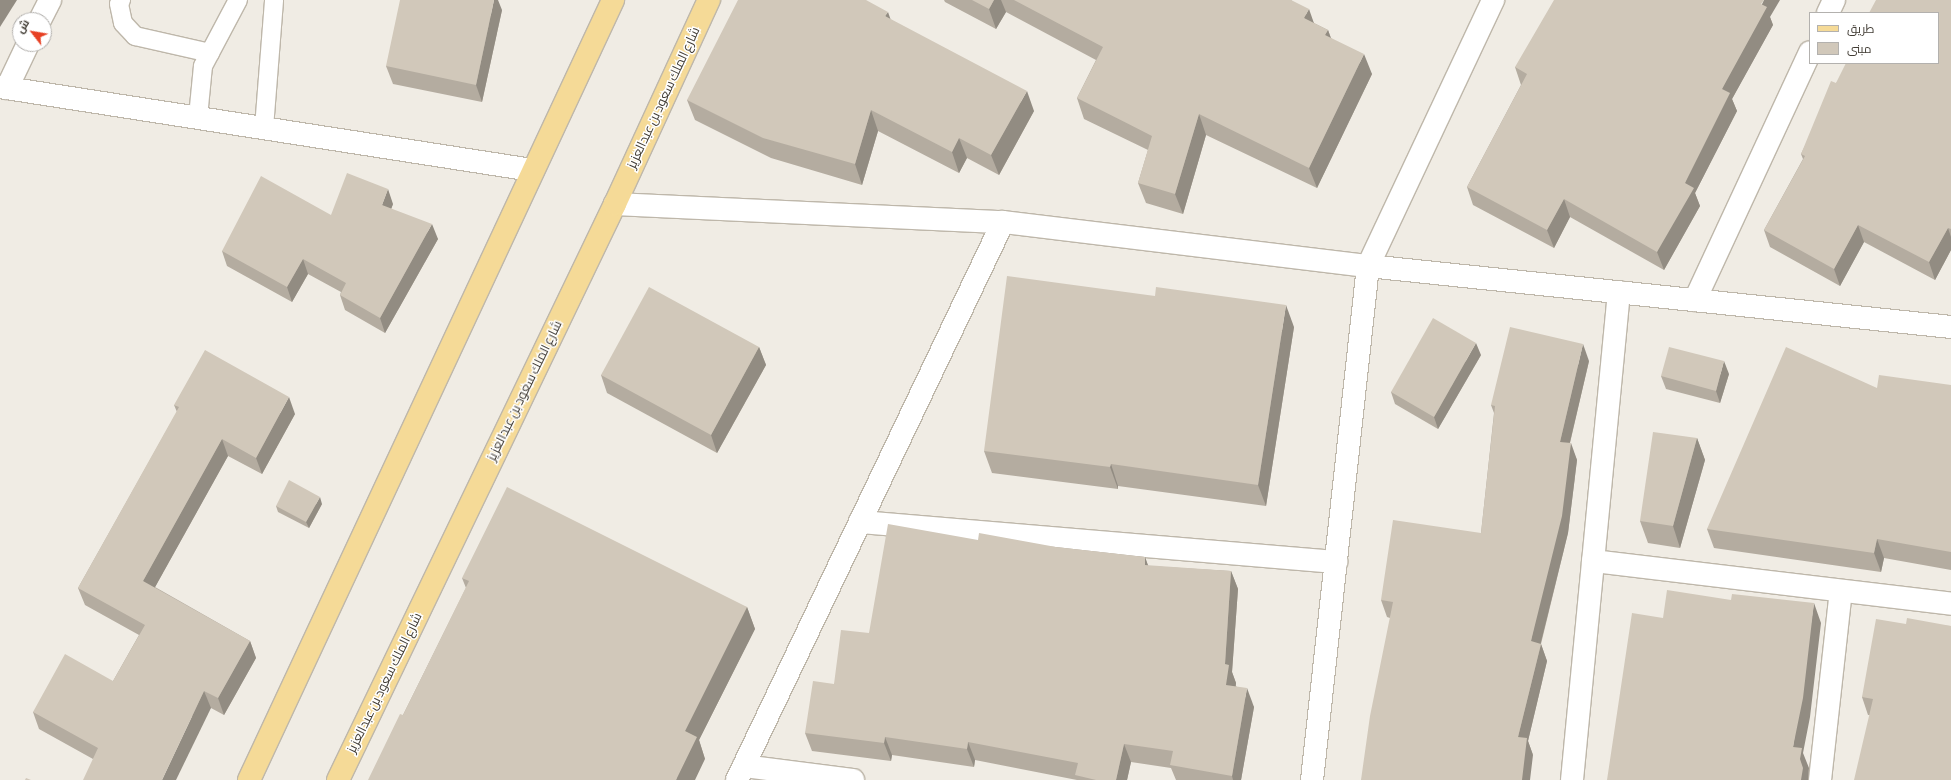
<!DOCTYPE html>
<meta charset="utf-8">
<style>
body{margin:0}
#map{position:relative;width:1951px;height:780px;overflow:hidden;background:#f0ece4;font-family:"Asap Condensed",Cairo,sans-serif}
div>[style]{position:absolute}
.roads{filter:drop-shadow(1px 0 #beb7aa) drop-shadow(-1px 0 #beb7aa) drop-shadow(0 1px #beb7aa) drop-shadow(0 -1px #beb7aa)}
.service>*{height:18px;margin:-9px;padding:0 9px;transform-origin:9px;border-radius:9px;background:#fff}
.minor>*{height:22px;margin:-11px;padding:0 11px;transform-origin:11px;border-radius:11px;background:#fff}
.tertiary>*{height:22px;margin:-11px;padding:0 11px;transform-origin:11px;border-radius:11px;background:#fff}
.primary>*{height:22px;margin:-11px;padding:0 11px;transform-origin:11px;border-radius:11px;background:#f5da97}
.wall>*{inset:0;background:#b4aca0}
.shaded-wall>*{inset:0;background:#928c82}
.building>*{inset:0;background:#d1c8ba}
span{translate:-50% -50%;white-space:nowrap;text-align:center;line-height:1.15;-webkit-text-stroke:3px #fff;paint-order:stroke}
.street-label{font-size:13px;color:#413c34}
.legend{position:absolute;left:1809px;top:12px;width:130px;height:52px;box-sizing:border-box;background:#fff;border:1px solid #b3b1ae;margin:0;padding:5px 7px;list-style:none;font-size:12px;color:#413c34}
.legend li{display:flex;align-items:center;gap:8px;height:20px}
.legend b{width:20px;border:1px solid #b3b1ae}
.north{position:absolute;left:12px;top:12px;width:40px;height:40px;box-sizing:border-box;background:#fff;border:1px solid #b3b1ae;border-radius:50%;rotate:301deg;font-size:11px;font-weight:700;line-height:16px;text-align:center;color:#413c34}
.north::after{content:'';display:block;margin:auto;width:14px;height:18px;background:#e74023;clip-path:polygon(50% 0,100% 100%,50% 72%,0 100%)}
</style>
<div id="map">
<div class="roads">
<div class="service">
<div style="left:121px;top:0;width:4px;rotate:117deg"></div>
<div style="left:119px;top:4px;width:19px;rotate:78deg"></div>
<div style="left:123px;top:23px;width:18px;rotate:47deg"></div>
<div style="left:135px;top:36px;width:77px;rotate:12.8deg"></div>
<div style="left:198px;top:117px;width:51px;rotate:-84.4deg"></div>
<div style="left:203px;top:66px;width:75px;rotate:-62.1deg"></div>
<div style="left:264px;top:128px;width:128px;rotate:-85.5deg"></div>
</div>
<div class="minor">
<div style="left:40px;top:20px;width:22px;rotate:-63deg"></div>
<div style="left:0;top:87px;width:538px;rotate:8.87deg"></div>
<div style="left:7px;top:88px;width:49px;rotate:-64.5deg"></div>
<div style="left:860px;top:522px;width:478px;rotate:4.8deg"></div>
<div style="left:1593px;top:561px;width:361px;rotate:6.8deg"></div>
<div style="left:744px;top:766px;width:110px;rotate:7.3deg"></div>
<div style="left:1572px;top:780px;width:490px;rotate:-84.5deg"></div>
<div style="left:1820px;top:780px;width:190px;rotate:-83.7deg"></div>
</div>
<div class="tertiary">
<div style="left:1828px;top:13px;width:14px;rotate:-65deg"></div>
<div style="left:615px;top:204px;width:388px;rotate:2.7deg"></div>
<div style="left:1003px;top:222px;width:368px;rotate:6.9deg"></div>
<div style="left:1368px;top:266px;width:586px;rotate:5.97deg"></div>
<div style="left:1695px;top:300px;width:273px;rotate:-65.1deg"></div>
<div style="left:737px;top:780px;width:618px;rotate:-64.51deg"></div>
<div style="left:1312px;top:780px;width:517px;rotate:-83.78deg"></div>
<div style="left:1368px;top:266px;width:294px;rotate:-64.8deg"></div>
</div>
<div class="primary">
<div style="left:249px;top:780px;width:861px;rotate:-64.98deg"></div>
<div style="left:338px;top:780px;width:639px;rotate:-64.32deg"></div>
<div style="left:615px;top:204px;width:225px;rotate:-65.3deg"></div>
</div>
</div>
<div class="wall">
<div style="clip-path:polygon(944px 0,1291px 0,1314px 23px,1328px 30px,1331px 38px,1372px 74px,1317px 188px,1206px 135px,1183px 214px,1146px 203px,1138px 183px,1148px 150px,1084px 119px,1077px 98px,1096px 60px,1006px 12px,996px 29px,945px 2px)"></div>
<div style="clip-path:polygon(1951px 0,1951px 250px,1935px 280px,1864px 242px,1840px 286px,1770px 247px,1764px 230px,1803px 159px,1801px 154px,1836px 83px)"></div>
<div style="clip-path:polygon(502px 10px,482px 102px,393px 84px,386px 66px)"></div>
<div style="clip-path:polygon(1770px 17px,1773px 25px,1732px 99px,1737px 111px,1695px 193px,1700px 206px,1664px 270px,1570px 217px,1554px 248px,1473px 205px,1467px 187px,1521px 85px,1515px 67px)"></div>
<div style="clip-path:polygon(890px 19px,1034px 111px,999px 175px,967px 158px,959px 173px,878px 131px,862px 185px,771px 158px,695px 120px,687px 100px)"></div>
<div style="clip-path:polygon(393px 204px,391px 209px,438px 239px,385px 333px,345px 310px,340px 295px,341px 292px,308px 274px,292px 302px,227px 266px,222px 251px,331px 215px)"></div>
<div style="clip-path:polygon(1294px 327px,1266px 506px,1118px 486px,1118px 489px,992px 473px,984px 451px)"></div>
<div style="clip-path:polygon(759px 347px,766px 365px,717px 453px,607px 393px,601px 375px)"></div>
<div style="clip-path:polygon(1481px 355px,1438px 429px,1395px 404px,1391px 392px)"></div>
<div style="clip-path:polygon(1589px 361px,1570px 443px,1577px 460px,1568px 533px,1541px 644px,1547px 661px,1528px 741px,1533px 755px,1390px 618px,1387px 617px,1381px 600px,1481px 533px,1494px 413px,1491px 405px)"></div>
<div style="clip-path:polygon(1729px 374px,1720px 403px,1666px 389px,1661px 376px)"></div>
<div style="clip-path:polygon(1951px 385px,1951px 570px,1884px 558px,1881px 572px,1714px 548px,1707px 529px)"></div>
<div style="clip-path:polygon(174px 405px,295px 414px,262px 474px,228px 456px,155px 587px,250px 641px,256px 658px,224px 715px,211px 708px,93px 759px,39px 729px,33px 712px,113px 681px,139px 635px,85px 605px,78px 588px,177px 412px)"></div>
<div style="clip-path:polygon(1697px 438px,1705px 460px,1680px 548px,1648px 543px,1640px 521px)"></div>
<div style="clip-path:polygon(322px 504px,309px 528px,278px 512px,276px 506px)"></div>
<div style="clip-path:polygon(978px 540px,1056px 547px,1145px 557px,1148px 566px,1231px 571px,1238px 589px,1232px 672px,1236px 683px,1236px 686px,1254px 707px,1241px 780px,1176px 780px,1171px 768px,1131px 762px,1127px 780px,1077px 780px,975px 760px,974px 767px,892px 755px,891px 761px,812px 751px,805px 733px,834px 684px,869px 633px)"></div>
<div style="clip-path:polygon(462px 578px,747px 607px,755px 629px,699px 740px,705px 759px,403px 715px,466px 588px)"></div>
<div style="clip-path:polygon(1906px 624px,1951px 626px,1870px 715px,1868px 715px,1862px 697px)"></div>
</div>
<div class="shaded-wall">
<div style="clip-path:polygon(0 0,17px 0,0 27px)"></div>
<div style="clip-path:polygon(494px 0,498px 0,502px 10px,482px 102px,476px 85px)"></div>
<div style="clip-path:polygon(994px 0,1001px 0,1006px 12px,996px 29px,989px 9px)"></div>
<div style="clip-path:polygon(1764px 0,1780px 0,1770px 17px,1773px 25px,1732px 99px,1737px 111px,1695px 193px,1700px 206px,1664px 270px,1657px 252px,1685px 183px,1722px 89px)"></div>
<div style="clip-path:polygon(1309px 9px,1316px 29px,1304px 18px)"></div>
<div style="clip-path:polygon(888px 12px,895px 32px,885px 16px)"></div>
<div style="clip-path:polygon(1328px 30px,1335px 50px,1325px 35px)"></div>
<div style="clip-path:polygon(1364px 54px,1372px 74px,1317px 188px,1309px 168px)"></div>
<div style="clip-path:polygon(1027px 91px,1034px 111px,999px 175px,991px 155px)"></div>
<div style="clip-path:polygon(871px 110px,878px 131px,862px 185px,855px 164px)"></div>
<div style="clip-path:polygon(1199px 114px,1206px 135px,1183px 214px,1175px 194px)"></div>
<div style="clip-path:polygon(959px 138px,967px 158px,959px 173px,952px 152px)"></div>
<div style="clip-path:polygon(388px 189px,393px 204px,387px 220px,382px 205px)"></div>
<div style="clip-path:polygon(1564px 199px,1570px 217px,1554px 248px,1547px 230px)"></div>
<div style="clip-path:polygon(432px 224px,438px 239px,385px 333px,380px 318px)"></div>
<div style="clip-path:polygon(1858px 225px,1864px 242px,1840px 286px,1834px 269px)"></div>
<div style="clip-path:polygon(1948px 228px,1951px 237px,1951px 250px,1935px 280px,1929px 262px)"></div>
<div style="clip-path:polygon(303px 259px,308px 274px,292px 302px,287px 287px)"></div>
<div style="clip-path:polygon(1286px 305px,1294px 327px,1266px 506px,1258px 485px)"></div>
<div style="clip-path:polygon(1476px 343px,1481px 355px,1438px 429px,1434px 417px)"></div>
<div style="clip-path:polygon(1583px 344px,1589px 361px,1566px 459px,1560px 442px)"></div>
<div style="clip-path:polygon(759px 347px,766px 365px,717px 453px,711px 435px)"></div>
<div style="clip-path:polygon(1724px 361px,1729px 374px,1720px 403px,1716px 391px)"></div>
<div style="clip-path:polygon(289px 397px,295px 414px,262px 474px,256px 458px)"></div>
<div style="clip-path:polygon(1697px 438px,1705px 460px,1680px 548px,1673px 526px)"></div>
<div style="clip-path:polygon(222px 439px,228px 456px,149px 598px,143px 581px)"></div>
<div style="clip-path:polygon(1571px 443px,1577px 460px,1568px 533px,1537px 658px,1531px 641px)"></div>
<div style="clip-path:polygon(1111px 464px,1118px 486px,1118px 489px,1110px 467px)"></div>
<div style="clip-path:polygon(320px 497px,322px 504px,309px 528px,306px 522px)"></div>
<div style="clip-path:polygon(1877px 539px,1884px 558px,1881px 572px,1874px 553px)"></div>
<div style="clip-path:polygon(1145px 557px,1152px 576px,1145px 565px)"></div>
<div style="clip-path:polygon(1231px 571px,1238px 589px,1232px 672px,1236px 683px,1233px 703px,1226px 685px,1225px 664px)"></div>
<div style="clip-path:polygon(1814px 603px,1821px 623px,1810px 717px,1803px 753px,1809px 768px,1808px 780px,1801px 780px,1793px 747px)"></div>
<div style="clip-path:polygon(747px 607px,755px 629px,699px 740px,705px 759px,695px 780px,676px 780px,685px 731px)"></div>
<div style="clip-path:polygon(250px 641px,256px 658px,224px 715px,218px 698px)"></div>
<div style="clip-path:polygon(1541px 644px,1547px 661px,1528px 741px,1533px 755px,1530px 780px,1522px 780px,1518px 737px)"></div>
<div style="clip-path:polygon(1247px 688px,1254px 707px,1241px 780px,1233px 780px,1232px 776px)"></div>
<div style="clip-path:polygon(204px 691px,211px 708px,176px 780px,162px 780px)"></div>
<div style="clip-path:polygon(885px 737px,892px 755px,891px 761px,884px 743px)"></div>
<div style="clip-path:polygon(968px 742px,975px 760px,974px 767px,967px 749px)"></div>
<div style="clip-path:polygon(1124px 744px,1131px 762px,1127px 780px,1116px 780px)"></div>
</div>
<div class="building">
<div style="clip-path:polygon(400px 0,494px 0,476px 85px,386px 66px)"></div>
<div style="clip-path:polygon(738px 0,866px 0,888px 12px,885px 16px,1027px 91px,991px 155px,959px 138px,952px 152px,871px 110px,855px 164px,763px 138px,687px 100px)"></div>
<div style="clip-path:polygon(972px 0,994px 0,989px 9px)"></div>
<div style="clip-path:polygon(1014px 0,1291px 0,1309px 9px,1304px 18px,1328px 30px,1325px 35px,1364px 54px,1309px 168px,1199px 114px,1175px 194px,1138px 183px,1152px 136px,1077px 98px,1103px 47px)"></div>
<div style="clip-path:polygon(1554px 0,1764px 0,1761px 4px,1767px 7px,1722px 89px,1730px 93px,1685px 183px,1694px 188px,1657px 252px,1564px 199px,1547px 230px,1467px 187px,1527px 74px,1515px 67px)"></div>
<div style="clip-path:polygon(1876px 0,1951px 0,1951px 229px,1948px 228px,1929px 262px,1858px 225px,1834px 269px,1764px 230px,1805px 156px,1801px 154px,1831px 81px,1836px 83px,1846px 63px,1938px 63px,1938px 13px,1869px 13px)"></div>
<div style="clip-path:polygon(347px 173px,388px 189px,382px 205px,432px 224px,380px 318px,340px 295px,346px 283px,303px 259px,287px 287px,222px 251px,261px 176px,331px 215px)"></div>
<div style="clip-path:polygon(1007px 276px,1155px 296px,1156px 287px,1286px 305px,1258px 485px,1111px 464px,1110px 467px,984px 451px)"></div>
<div style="clip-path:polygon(649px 287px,759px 347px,711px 435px,601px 375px)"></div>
<div style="clip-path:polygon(1433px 318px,1476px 343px,1434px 417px,1391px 392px)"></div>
<div style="clip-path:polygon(1510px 327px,1583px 344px,1560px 442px,1571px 443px,1562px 516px,1531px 641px,1541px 644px,1518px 737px,1527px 738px,1522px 780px,1361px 780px,1370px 716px,1393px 602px,1381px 600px,1393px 520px,1481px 533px,1495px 406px,1491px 405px)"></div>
<div style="clip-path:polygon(1669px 347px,1724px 361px,1716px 391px,1661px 376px)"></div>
<div style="clip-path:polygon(1786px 347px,1877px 388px,1879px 375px,1951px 385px,1951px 552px,1877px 539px,1874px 553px,1707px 529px)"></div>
<div style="clip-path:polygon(205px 350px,289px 397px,256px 458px,222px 439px,143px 581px,250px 641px,218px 698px,204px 691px,162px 780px,83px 780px,98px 748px,33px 712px,65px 654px,113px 681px,145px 625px,78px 588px,179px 407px,174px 405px)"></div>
<div style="clip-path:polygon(1653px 432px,1697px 438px,1673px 526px,1640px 521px)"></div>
<div style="clip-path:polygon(289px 480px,320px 497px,306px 522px,276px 506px)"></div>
<div style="clip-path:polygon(507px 487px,747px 607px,685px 731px,697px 737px,676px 780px,368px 780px,400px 714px,403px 715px,469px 581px,462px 578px)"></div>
<div style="clip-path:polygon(888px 524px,978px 540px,979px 533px,1056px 547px,1145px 557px,1145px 565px,1231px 571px,1225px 664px,1229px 665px,1226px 685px,1247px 688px,1232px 776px,1170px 765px,1173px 751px,1124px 744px,1116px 780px,1096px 780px,1075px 775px,1078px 763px,968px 742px,967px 749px,885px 737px,884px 743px,805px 733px,813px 681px,834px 684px,841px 630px,869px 633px)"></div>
<div style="clip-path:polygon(1667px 590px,1731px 600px,1732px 594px,1814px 603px,1803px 698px,1793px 747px,1802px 748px,1800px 759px,1803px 768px,1801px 780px,1607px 780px,1632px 613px,1663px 618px)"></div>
<div style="clip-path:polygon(1907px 618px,1951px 626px,1951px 780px,1854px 780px,1873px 699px,1862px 697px,1876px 619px,1906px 624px)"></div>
<div style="clip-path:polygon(26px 778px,31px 780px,25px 780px)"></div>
</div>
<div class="street-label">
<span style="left:664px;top:98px;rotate:-65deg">شارع الملك سعود بن عبدالعزيز</span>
<span style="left:525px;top:391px;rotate:-64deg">شارع الملك سعود بن عبدالعزيز</span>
<span style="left:385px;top:683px;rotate:-64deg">شارع الملك سعود بن عبدالعزيز</span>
</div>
<ul class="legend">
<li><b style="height:5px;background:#f5da97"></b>طريق</li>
<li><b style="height:11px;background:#d1c8ba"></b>مبنى</li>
</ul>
<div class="north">ش</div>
</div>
